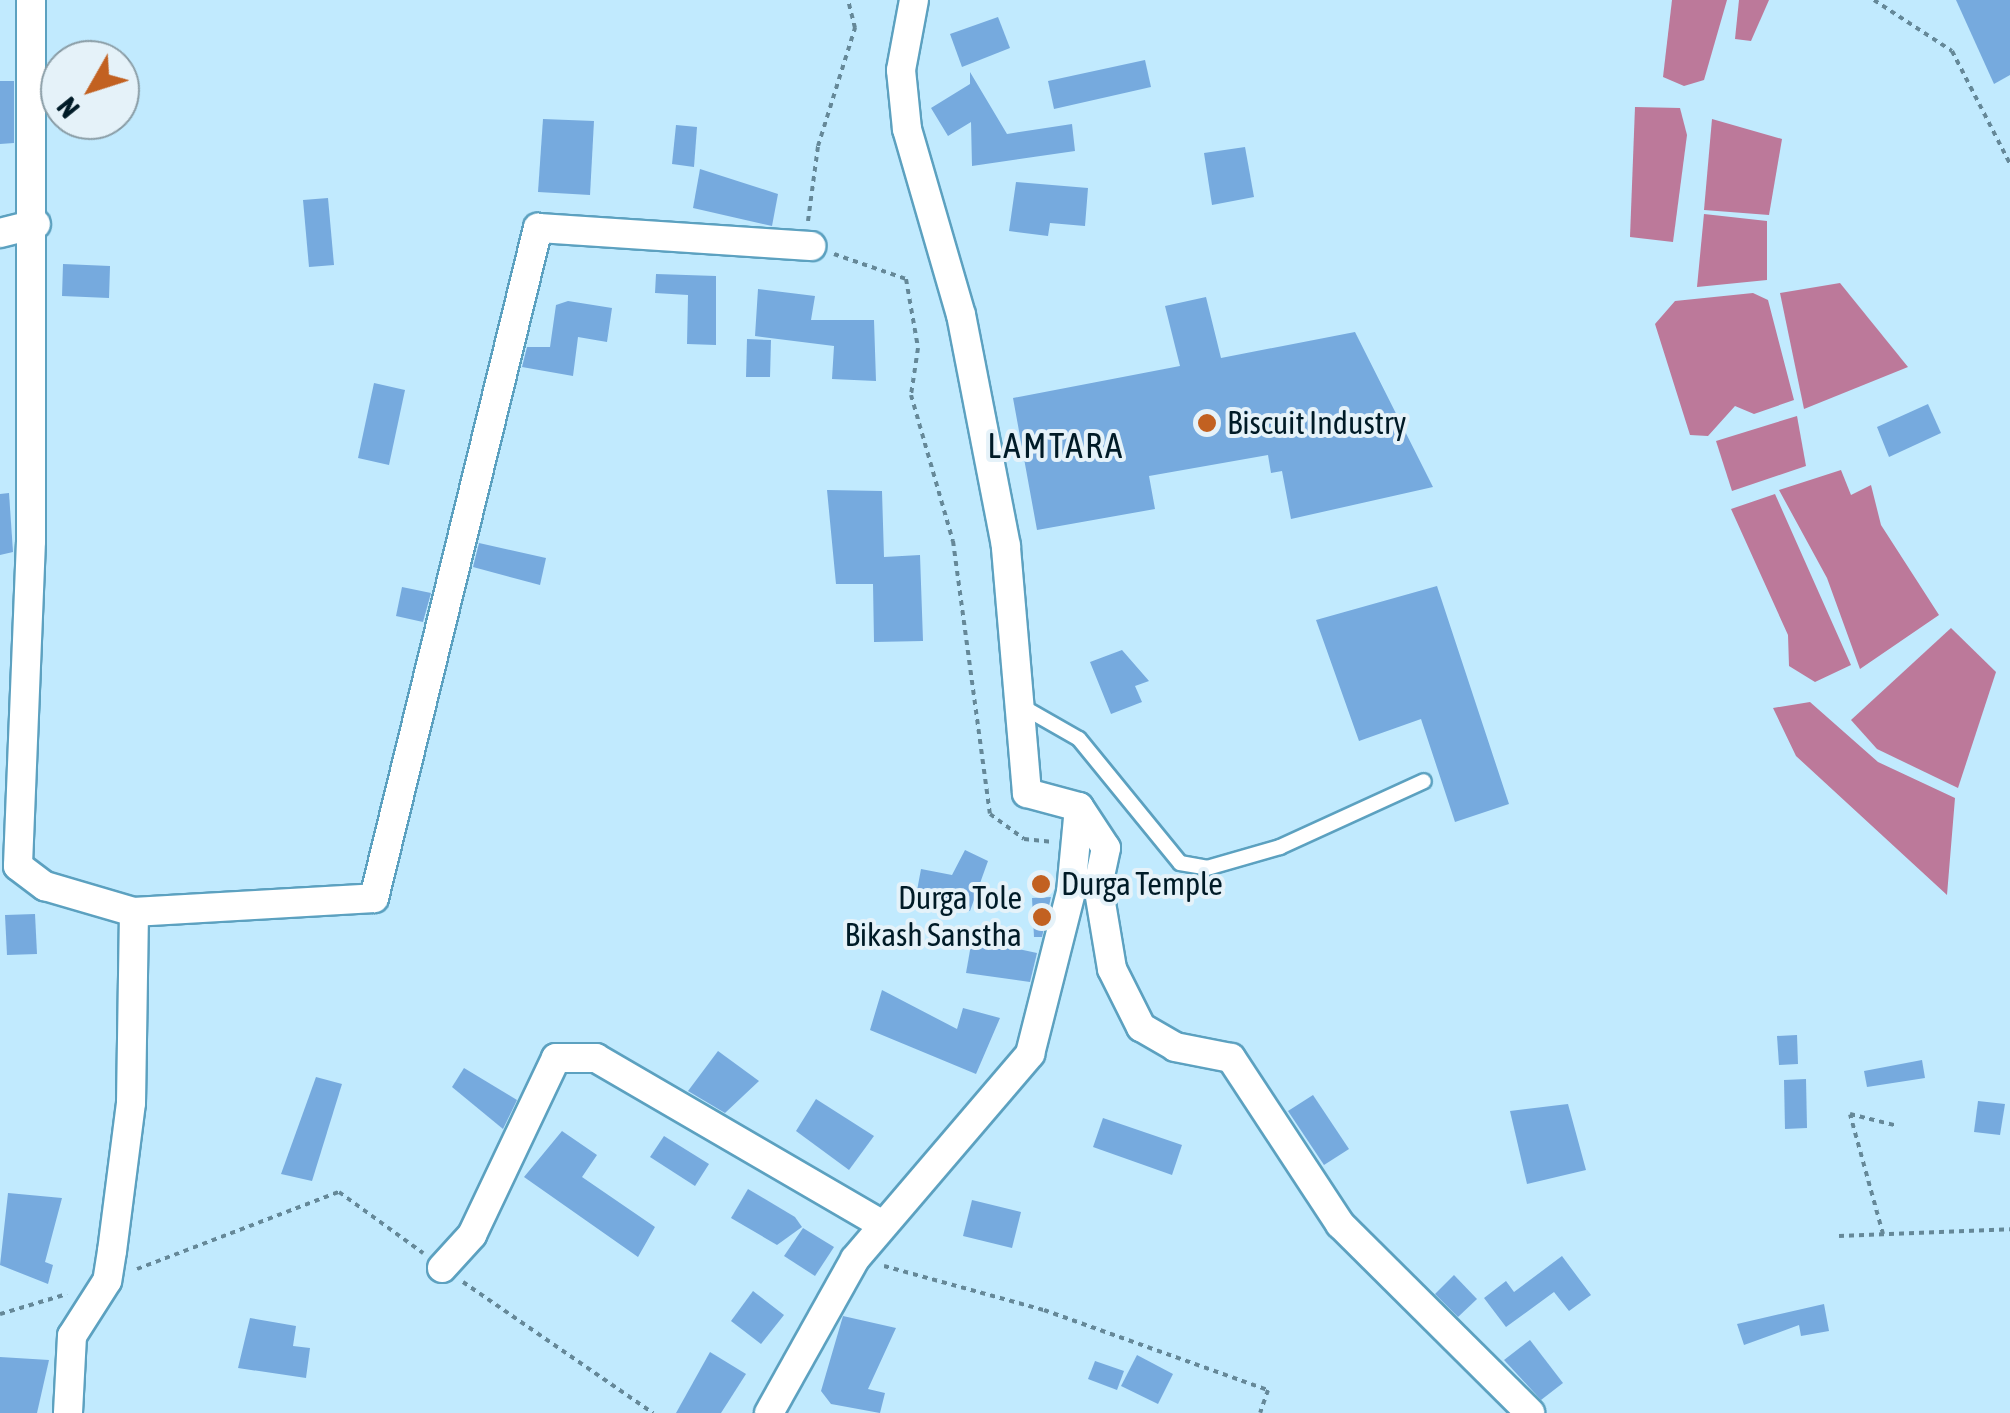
<!DOCTYPE html>
<style>
body{margin:0}
#map{position:relative;width:2010px;height:1413px;overflow:hidden;background:#c1eafe;font-family:"Asap Condensed",sans-serif}
div>[style]{position:absolute}
.water>*{inset:0;background:#bc799a}
.building>*{inset:0;background:#76aade}
.path>*{height:4px;margin-top:-2px;transform-origin:0;background:repeating-linear-gradient(90deg,#658898 0 5px,transparent 0 10px)}
.roads{filter:drop-shadow(2px 0 #5ca1c0) drop-shadow(-2px 0 #5ca1c0) drop-shadow(0 2px #5ca1c0) drop-shadow(0 -2px #5ca1c0)}
.lane>*{height:14px;margin:-7px;padding:0 7px;transform-origin:7px;border-radius:7px;background:#fff}
.street>*{height:28px;margin:-14px;padding:0 14px;transform-origin:14px;border-radius:14px;background:#fff}
.dots>*{width:28px;height:28px;translate:-50% -50%;box-sizing:border-box;border:5px solid #e5f2f9;border-radius:50%}
span{translate:-50% -50%;white-space:nowrap;text-align:center;line-height:1.15;-webkit-text-stroke:8px #e5f2f9;paint-order:stroke}
.poi-label{font-size:32px;color:#001b27}
.left{translate:0 -50%;text-align:left}
.right{translate:-100% -50%;text-align:right}
.neighbourhood-label{font-size:35px;color:#001b27;letter-spacing:2.5px}
.north{position:absolute;left:40px;top:40px;width:100px;height:100px;box-sizing:border-box;background:#e5f2f9;border:2px solid #899ca5;border-radius:50%;rotate:231deg;font-size:28px;font-weight:700;line-height:40px;text-align:center;color:#001b27}
.north::after{content:'';display:block;margin:auto;width:35px;height:45px;background:#c26121;clip-path:polygon(50% 0,100% 100%,50% 72%,0 100%)}
</style>
<div id="map">
<div class="water">
<div style="clip-path:polygon(1672px 0,1727px 0,1704px 80px,1684px 86px,1663px 77px)"></div>
<div style="clip-path:polygon(1739px 0,1769px 0,1751px 41px,1735px 39px)"></div>
<div style="clip-path:polygon(1635px 107px,1680px 108px,1687px 135px,1673px 242px,1630px 237px)"></div>
<div style="clip-path:polygon(1712px 119px,1782px 139px,1769px 215px,1704px 210px)"></div>
<div style="clip-path:polygon(1704px 214px,1767px 221px,1767px 280px,1697px 287px)"></div>
<div style="clip-path:polygon(1840px 283px,1908px 367px,1804px 409px,1780px 293px)"></div>
<div style="clip-path:polygon(1753px 293px,1768px 300px,1794px 400px,1754px 414px,1735px 406px,1708px 436px,1690px 435px,1655px 324px,1675px 301px)"></div>
<div style="clip-path:polygon(1797px 416px,1806px 466px,1732px 491px,1716px 441px)"></div>
<div style="clip-path:polygon(1841px 470px,1851px 495px,1871px 485px,1881px 525px,1939px 615px,1860px 669px,1827px 578px,1779px 490px)"></div>
<div style="clip-path:polygon(1775px 494px,1851px 665px,1815px 682px,1789px 666px,1788px 635px,1731px 509px)"></div>
<div style="clip-path:polygon(1951px 628px,1996px 672px,1958px 788px,1877px 749px,1851px 720px)"></div>
<div style="clip-path:polygon(1810px 702px,1878px 762px,1955px 798px,1947px 895px,1796px 756px,1773px 708px)"></div>
</div>
<div class="building">
<div style="clip-path:polygon(1956px 0,2010px 0,2010px 75px,1994px 84px)"></div>
<div style="clip-path:polygon(998px 17px,1010px 48px,962px 67px,950px 34px)"></div>
<div style="clip-path:polygon(1145px 60px,1151px 87px,1054px 109px,1048px 81px)"></div>
<div style="clip-path:polygon(970px 72px,1007px 134px,1072px 124px,1075px 151px,972px 166px,971px 122px,948px 136px,931px 108px,970px 84px)"></div>
<div style="clip-path:polygon(0 81px,14px 81px,14px 143px,0 144px)"></div>
<div style="clip-path:polygon(543px 119px,594px 121px,590px 195px,538px 192px)"></div>
<div style="clip-path:polygon(676px 125px,697px 127px,694px 167px,672px 164px)"></div>
<div style="clip-path:polygon(1245px 147px,1254px 197px,1212px 205px,1204px 153px)"></div>
<div style="clip-path:polygon(700px 169px,778px 194px,772px 226px,693px 208px)"></div>
<div style="clip-path:polygon(1016px 182px,1088px 188px,1085px 226px,1050px 223px,1048px 236px,1009px 231px)"></div>
<div style="clip-path:polygon(328px 198px,334px 265px,309px 267px,303px 200px)"></div>
<div style="clip-path:polygon(63px 264px,110px 266px,109px 298px,62px 296px)"></div>
<div style="clip-path:polygon(656px 274px,716px 276px,716px 345px,687px 344px,688px 295px,655px 293px)"></div>
<div style="clip-path:polygon(758px 289px,815px 296px,811px 320px,874px 320px,876px 381px,832px 379px,834px 346px,755px 336px)"></div>
<div style="clip-path:polygon(1206px 297px,1221px 358px,1355px 332px,1433px 487px,1291px 519px,1282px 471px,1271px 473px,1268px 455px,1149px 476px,1155px 509px,1037px 530px,1013px 398px,1180px 366px,1165px 306px)"></div>
<div style="clip-path:polygon(568px 301px,612px 308px,607px 342px,578px 337px,573px 376px,522px 367px,527px 347px,550px 347px,556px 305px)"></div>
<div style="clip-path:polygon(747px 339px,771px 340px,770px 377px,746px 377px)"></div>
<div style="clip-path:polygon(374px 383px,405px 390px,389px 465px,358px 458px)"></div>
<div style="clip-path:polygon(1928px 404px,1941px 433px,1889px 457px,1877px 427px)"></div>
<div style="clip-path:polygon(827px 490px,882px 491px,884px 557px,920px 555px,923px 641px,874px 642px,873px 584px,836px 584px)"></div>
<div style="clip-path:polygon(9px 493px,13px 552px,0 555px,0 494px)"></div>
<div style="clip-path:polygon(479px 543px,546px 558px,540px 585px,473px 567px)"></div>
<div style="clip-path:polygon(1437px 586px,1509px 804px,1455px 822px,1421px 719px,1359px 741px,1316px 620px)"></div>
<div style="clip-path:polygon(402px 587px,431px 593px,423px 622px,396px 616px)"></div>
<div style="clip-path:polygon(1122px 650px,1149px 681px,1135px 686px,1142px 702px,1111px 714px,1090px 662px)"></div>
<div style="clip-path:polygon(965px 850px,988px 861px,970px 911px,916px 896px,921px 869px,952px 875px)"></div>
<div style="clip-path:polygon(1051px 897px,1042px 937px,1034px 937px,1032px 898px)"></div>
<div style="clip-path:polygon(35px 914px,37px 954px,7px 955px,5px 915px)"></div>
<div style="clip-path:polygon(972px 939px,1037px 953px,1030px 982px,966px 973px)"></div>
<div style="clip-path:polygon(882px 990px,957px 1029px,963px 1008px,1000px 1018px,976px 1074px,870px 1030px)"></div>
<div style="clip-path:polygon(1797px 1035px,1798px 1064px,1779px 1065px,1777px 1036px)"></div>
<div style="clip-path:polygon(718px 1051px,759px 1081px,725px 1113px,688px 1091px)"></div>
<div style="clip-path:polygon(1922px 1060px,1925px 1078px,1867px 1087px,1864px 1071px)"></div>
<div style="clip-path:polygon(464px 1068px,517px 1100px,503px 1129px,452px 1087px)"></div>
<div style="clip-path:polygon(316px 1077px,342px 1084px,312px 1181px,281px 1174px)"></div>
<div style="clip-path:polygon(1806px 1079px,1807px 1128px,1785px 1129px,1784px 1080px)"></div>
<div style="clip-path:polygon(1313px 1095px,1349px 1149px,1324px 1165px,1288px 1111px)"></div>
<div style="clip-path:polygon(816px 1099px,874px 1136px,849px 1170px,796px 1131px)"></div>
<div style="clip-path:polygon(1978px 1101px,2005px 1104px,2000px 1135px,1974px 1132px)"></div>
<div style="clip-path:polygon(1568px 1104px,1586px 1170px,1527px 1184px,1510px 1111px)"></div>
<div style="clip-path:polygon(1103px 1118px,1182px 1145px,1172px 1175px,1093px 1147px)"></div>
<div style="clip-path:polygon(562px 1131px,597px 1155px,582px 1177px,655px 1227px,638px 1257px,524px 1177px)"></div>
<div style="clip-path:polygon(664px 1136px,709px 1164px,695px 1186px,650px 1157px)"></div>
<div style="clip-path:polygon(748px 1189px,795px 1217px,802px 1227px,777px 1245px,731px 1218px)"></div>
<div style="clip-path:polygon(8px 1193px,62px 1198px,45px 1262px,53px 1265px,48px 1284px,0 1265px)"></div>
<div style="clip-path:polygon(972px 1200px,1021px 1212px,1012px 1248px,963px 1236px)"></div>
<div style="clip-path:polygon(803px 1228px,834px 1247px,815px 1276px,784px 1256px)"></div>
<div style="clip-path:polygon(1562px 1256px,1591px 1295px,1569px 1311px,1554px 1292px,1506px 1327px,1484px 1298px,1506px 1281px,1514px 1292px)"></div>
<div style="clip-path:polygon(1454px 1275px,1477px 1299px,1458px 1317px,1435px 1294px)"></div>
<div style="clip-path:polygon(753px 1291px,784px 1315px,761px 1344px,731px 1321px)"></div>
<div style="clip-path:polygon(1824px 1304px,1829px 1331px,1801px 1336px,1799px 1325px,1744px 1345px,1737px 1324px)"></div>
<div style="clip-path:polygon(843px 1316px,896px 1328px,868px 1389px,885px 1393px,880px 1413px,831px 1404px,821px 1391px)"></div>
<div style="clip-path:polygon(250px 1318px,296px 1326px,293px 1346px,310px 1348px,306px 1378px,238px 1368px)"></div>
<div style="clip-path:polygon(1530px 1340px,1563px 1383px,1541px 1400px,1504px 1360px)"></div>
<div style="clip-path:polygon(710px 1352px,746px 1374px,721px 1413px,676px 1413px)"></div>
<div style="clip-path:polygon(1137px 1355px,1173px 1374px,1158px 1404px,1121px 1386px)"></div>
<div style="clip-path:polygon(0 1357px,49px 1360px,37px 1413px,0 1413px)"></div>
<div style="clip-path:polygon(1095px 1361px,1124px 1371px,1117px 1390px,1088px 1379px)"></div>
</div>
<div class="path">
<div style="left:1874px;top:0;width:93px;rotate:33.2deg"></div>
<div style="left:1952px;top:51px;width:127px;rotate:62.8deg"></div>
<div style="left:808px;top:221px;width:76px;rotate:-82.4deg"></div>
<div style="left:818px;top:146px;width:124px;rotate:-72.6deg"></div>
<div style="left:855px;top:28px;width:29px;rotate:-104deg"></div>
<div style="left:834px;top:254px;width:76px;rotate:19.1deg"></div>
<div style="left:906px;top:279px;width:70px;rotate:80.1deg"></div>
<div style="left:918px;top:348px;width:48px;rotate:98.5deg"></div>
<div style="left:911px;top:395px;width:152px;rotate:74deg"></div>
<div style="left:953px;top:541px;width:275px;rotate:82.3deg"></div>
<div style="left:990px;top:814px;width:42px;rotate:36.3deg"></div>
<div style="left:1024px;top:839px;width:27px;rotate:6deg"></div>
<div style="left:1883px;top:1234px;width:124px;rotate:-105.4deg"></div>
<div style="left:1850px;top:1114px;width:49px;rotate:14deg"></div>
<div style="left:1839px;top:1236px;width:171px;rotate:-2.3deg"></div>
<div style="left:884px;top:1266px;width:166px;rotate:15.4deg"></div>
<div style="left:1044px;top:1310px;width:238px;rotate:19.7deg"></div>
<div style="left:1268px;top:1390px;width:24px;rotate:109deg"></div>
<div style="left:137px;top:1269px;width:216px;rotate:-20.9deg"></div>
<div style="left:339px;top:1192px;width:104px;rotate:36deg"></div>
<div style="left:463px;top:1282px;width:231px;rotate:34.6deg"></div>
<div style="left:0;top:1314px;width:70px;rotate:-16.6deg"></div>
</div>
<div class="roads">
<div class="lane">
<div style="left:1023px;top:707px;width:64px;rotate:29.7deg"></div>
<div style="left:1079px;top:739px;width:160px;rotate:50.8deg"></div>
<div style="left:1180px;top:863px;width:27px;rotate:10deg"></div>
<div style="left:1207px;top:868px;width:76px;rotate:-16deg"></div>
<div style="left:1280px;top:847px;width:158px;rotate:-24.6deg"></div>
</div>
<div class="street">
<div style="left:31px;top:0;width:541px;rotate:90deg"></div>
<div style="left:31px;top:541px;width:325px;rotate:92.3deg"></div>
<div style="left:18px;top:866px;width:34px;rotate:37deg"></div>
<div style="left:45px;top:886px;width:93px;rotate:16.3deg"></div>
<div style="left:134px;top:912px;width:191px;rotate:90.9deg"></div>
<div style="left:131px;top:1103px;width:149px;rotate:97.3deg"></div>
<div style="left:112px;top:1251px;width:30px;rotate:99deg"></div>
<div style="left:107px;top:1281px;width:65px;rotate:122.5deg"></div>
<div style="left:72px;top:1336px;width:77px;rotate:93deg"></div>
<div style="left:0;top:233px;width:37px;rotate:-14deg"></div>
<div style="left:1079px;top:807px;width:49px;rotate:56.6deg"></div>
<div style="left:1106px;top:848px;width:38px;rotate:102deg"></div>
<div style="left:1098px;top:885px;width:85px;rotate:80.5deg"></div>
<div style="left:1112px;top:969px;width:65px;rotate:63.4deg"></div>
<div style="left:1141px;top:1027px;width:39px;rotate:30deg"></div>
<div style="left:1175px;top:1047px;width:57px;rotate:11.1deg"></div>
<div style="left:1231px;top:1058px;width:199px;rotate:56.7deg"></div>
<div style="left:1340px;top:1224px;width:268px;rotate:44.8deg"></div>
<div style="left:134px;top:912px;width:240px;rotate:-3.3deg"></div>
<div style="left:374px;top:898px;width:690px;rotate:-76.25deg"></div>
<div style="left:538px;top:228px;width:274px;rotate:3.8deg"></div>
<div style="left:442px;top:1268px;width:45px;rotate:-47.7deg"></div>
<div style="left:472px;top:1235px;width:196px;rotate:-64.6deg"></div>
<div style="left:556px;top:1058px;width:40px"></div>
<div style="left:596px;top:1058px;width:332px;rotate:30.2deg"></div>
<div style="left:769px;top:1413px;width:176px;rotate:-60.8deg"></div>
<div style="left:855px;top:1259px;width:270px;rotate:-49.5deg"></div>
<div style="left:1030px;top:1054px;width:167px;rotate:-75.8deg"></div>
<div style="left:1071px;top:892px;width:85px;rotate:-84.6deg"></div>
<div style="left:1079px;top:807px;width:54px;rotate:-164.9deg"></div>
<div style="left:1027px;top:793px;width:248px;rotate:-94.9deg"></div>
<div style="left:1006px;top:546px;width:235px;rotate:-101deg"></div>
<div style="left:961px;top:315px;width:194px;rotate:-106.2deg"></div>
<div style="left:907px;top:129px;width:59px;rotate:-95.8deg"></div>
<div style="left:901px;top:70px;width:71px;rotate:-79.5deg"></div>
</div>
</div>
<div class="dots">
<div style="left:1207px;top:423px;background:#c26121"></div>
<div style="left:1041px;top:884px;background:#c26121"></div>
<div style="left:1042px;top:917px;background:#c26121"></div>
</div>
<div class="poi-label">
<span class="left" style="left:1227px;top:423px">Biscuit Industry</span>
<span class="left" style="left:1061px;top:884px">Durga Temple</span>
<span class="right" style="left:1022px;top:917px">Durga Tole<br>Bikash Sanstha</span>
</div>
<div class="neighbourhood-label">
<span style="left:1056px;top:445px">LAMTARA</span>
</div>
<div class="north">N</div>
</div>
